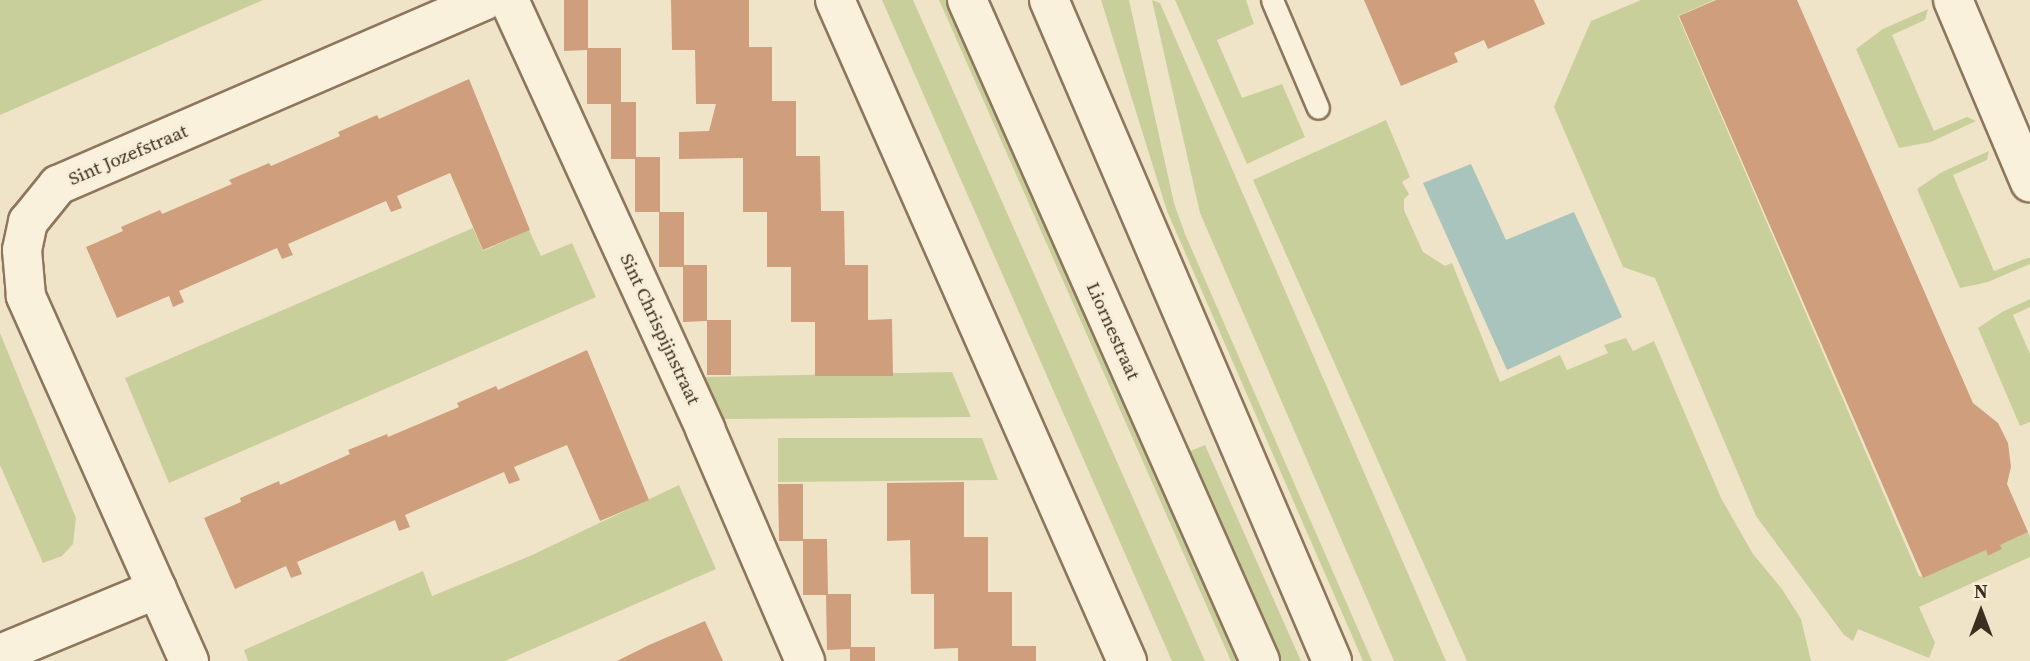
<!DOCTYPE html>
<style>
body{margin:0}
#map{position:relative;width:2030px;height:661px;overflow:hidden;background:#f0e4c8;font-family:"Source Serif 4",serif}
div>[style]{position:absolute}
.green>*{inset:0;background:#c9cf9b}
.water>*{inset:0;background:#a9c4bc}
.building>*{inset:0;background:#cf9f7d}
.roads{filter:drop-shadow(2px 0 #8d765c) drop-shadow(-2px 0 #8d765c) drop-shadow(0 2px #8d765c) drop-shadow(0 -2px #8d765c)}
.service>*{height:21px;margin:-10.5px;padding:0 10.5px;transform-origin:10.5px;border-radius:10.5px;background:#faf1dc}
.minor>*{height:38px;margin:-19px;padding:0 19px;transform-origin:19px;border-radius:19px;background:#faf1dc}
.tertiary>*{height:38px;margin:-19px;padding:0 19px;transform-origin:19px;border-radius:19px;background:#faf1dc}
span{translate:-50% -50%;white-space:nowrap;text-align:center;line-height:1.15;-webkit-text-stroke:6px #f7eed8;paint-order:stroke}
.street-label{font-size:19px;color:#3d2e20}
.north{position:absolute;left:1946px;top:577px;width:70px;height:70px;-webkit-text-stroke:5px #f7eed8;paint-order:stroke;rotate:0deg;font-size:19px;font-weight:700;line-height:28px;text-align:center;color:#3d2e20}
.north::after{content:'';display:block;margin:auto;width:24px;height:32px;background:#3d2e20;clip-path:polygon(50% 0,100% 100%,50% 72%,0 100%)}
</style>
<div id="map">
<div class="green">
<div style="clip-path:polygon(0 0,263px 0,0 115px)"></div>
<div style="clip-path:polygon(882px 0,913px 0,1205px 661px,1172px 661px)"></div>
<div style="clip-path:polygon(939px 0,948px 0,1240px 661px,1231px 661px)"></div>
<div style="clip-path:polygon(1101px 0,1129px 0,1174px 203px,1185px 234px,1372px 661px,1363px 661px,1167px 211px)"></div>
<div style="clip-path:polygon(1152px 0,1160px 3px,1446px 661px,1394px 661px,1200px 213px)"></div>
<div style="clip-path:polygon(1175px 0,1246px 0,1254px 24px,1217px 40px,1242px 98px,1282px 84px,1305px 137px,1247px 164px)"></div>
<div style="clip-path:polygon(1641px 0,1714px 0,1678px 16px,1919px 576px,1922px 577px,1986px 550px,1988px 556px,2002px 549px,1999px 544px,2028px 532px,2030px 537px,2030px 557px,1919px 607px,1935px 643px,1929px 658px,1858px 629px,1853px 641px,1844px 635px,1756px 516px,1655px 278px,1623px 267px,1554px 107px,1591px 21px)"></div>
<div style="clip-path:polygon(1928px 9px,1925px 20px,1892px 35px,1934px 131px,1967px 117px,1976px 121px,1931px 142px,1899px 148px,1856px 49px,1883px 29px)"></div>
<div style="clip-path:polygon(1386px 120px,1410px 177px,1402px 182px,1409px 194px,1404px 199px,1404px 210px,1423px 252px,1445px 266px,1452px 263px,1500px 382px,1560px 355px,1567px 370px,1608px 353px,1604px 345px,1626px 338px,1633px 351px,1654px 341px,1721px 498px,1753px 554px,1782px 589px,1801px 619px,1811px 661px,1467px 661px,1253px 180px)"></div>
<div style="clip-path:polygon(1989px 151px,1987px 160px,1953px 175px,1994px 271px,2027px 258px,2030px 258px,2030px 264px,1988px 282px,1960px 288px,1917px 189px,1942px 172px)"></div>
<div style="clip-path:polygon(473px 228px,483px 251px,529px 230px,541px 256px,572px 243px,596px 297px,169px 483px,125px 378px)"></div>
<div style="clip-path:polygon(2030px 299px,2030px 307px,2013px 315px,2030px 354px,2030px 422px,2020px 426px,1978px 328px,2002px 312px)"></div>
<div style="clip-path:polygon(0 333px,76px 518px,73px 544px,62px 556px,43px 563px,0 465px)"></div>
<div style="clip-path:polygon(952px 372px,971px 417px,723px 419px,705px 377px)"></div>
<div style="clip-path:polygon(778px 438px,982px 438px,998px 480px,778px 482px)"></div>
<div style="clip-path:polygon(1205px 445px,1301px 661px,1274px 661px,1183px 454px)"></div>
<div style="clip-path:polygon(679px 485px,716px 569px,505px 661px,248px 661px,244px 650px,423px 571px,432px 596px,530px 556px)"></div>
</div>
<div class="water">
<div style="clip-path:polygon(1471px 164px,1506px 240px,1574px 212px,1622px 317px,1507px 370px,1423px 183px)"></div>
</div>
<div class="building">
<div style="clip-path:polygon(564px 0,588px 0,588px 48px,621px 48px,621px 102px,636px 102px,636px 157px,660px 157px,660px 212px,684px 212px,684px 265px,707px 265px,707px 320px,731px 320px,731px 375px,707px 375px,707px 321px,683px 322px,683px 267px,659px 267px,659px 212px,635px 212px,635px 159px,611px 159px,611px 104px,587px 104px,587px 50px,564px 51px)"></div>
<div style="clip-path:polygon(671px 0,749px 0,749px 47px,772px 47px,772px 101px,796px 101px,796px 156px,820px 156px,821px 211px,844px 211px,845px 265px,868px 265px,868px 320px,892px 319px,893px 376px,815px 376px,815px 322px,791px 322px,791px 267px,767px 267px,767px 212px,743px 212px,743px 158px,679px 159px,679px 132px,709px 131px,716px 104px,696px 104px,695px 50px,672px 50px)"></div>
<div style="clip-path:polygon(1364px 0,1534px 0,1545px 24px,1488px 49px,1484px 40px,1454px 53px,1458px 62px,1401px 86px)"></div>
<div style="clip-path:polygon(1716px 0,1797px 0,1973px 403px,1998px 423px,2008px 443px,2011px 467px,2007px 484px,2028px 532px,2000px 545px,2002px 549px,1988px 556px,1986px 550px,1923px 578px,1679px 16px)"></div>
<div style="clip-path:polygon(469px 79px,530px 230px,483px 250px,450px 173px,397px 196px,402px 208px,391px 212px,386px 201px,288px 244px,293px 255px,282px 259px,277px 248px,179px 291px,184px 302px,173px 307px,169px 296px,117px 318px,86px 247px,123px 231px,121px 227px,160px 210px,162px 214px,232px 184px,229px 180px,269px 163px,271px 166px,340px 136px,338px 132px,377px 115px,379px 119px)"></div>
<div style="clip-path:polygon(587px 350px,649px 500px,600px 521px,567px 445px,514px 467px,520px 480px,509px 484px,504px 472px,405px 515px,410px 527px,399px 531px,395px 520px,297px 562px,302px 574px,291px 578px,286px 566px,235px 589px,204px 518px,241px 502px,240px 498px,279px 481px,280px 485px,350px 454px,348px 450px,387px 434px,388px 437px,459px 407px,457px 403px,496px 386px,498px 390px)"></div>
<div style="clip-path:polygon(964px 482px,964px 537px,988px 537px,988px 592px,1012px 592px,1012px 646px,1036px 646px,1036px 661px,958px 661px,958px 648px,934px 649px,934px 594px,911px 594px,910px 540px,887px 541px,887px 483px)"></div>
<div style="clip-path:polygon(778px 484px,803px 484px,803px 539px,827px 539px,828px 594px,851px 594px,851px 647px,875px 647px,875px 661px,850px 661px,850px 649px,827px 650px,826px 595px,803px 595px,803px 541px,779px 541px)"></div>
<div style="clip-path:polygon(705px 621px,723px 661px,617px 661px,649px 645px)"></div>
</div>
<div class="roads">
<div class="service">
<div style="left:1272px;top:0;width:117px;rotate:66.9deg"></div>
</div>
<div class="minor">
<div style="left:509px;top:0;width:472px;rotate:65.4deg"></div>
<div style="left:705px;top:429px;width:253px;rotate:66.7deg"></div>
<div style="left:835px;top:0;width:723px;rotate:66.17deg"></div>
<div style="left:1953px;top:0;width:198px;rotate:67.1deg"></div>
<div style="left:0;top:654px;width:170px;rotate:-22.5deg"></div>
<div style="left:189px;top:661px;width:400px;rotate:-114.1deg"></div>
<div style="left:26px;top:296px;width:46px;rotate:-95deg"></div>
<div style="left:22px;top:250px;width:29px;rotate:-78deg"></div>
<div style="left:28px;top:222px;width:48px;rotate:-51deg"></div>
<div style="left:58px;top:185px;width:465px;rotate:-23.4deg"></div>
</div>
<div class="tertiary">
<div style="left:967px;top:0;width:723px;rotate:66.09deg"></div>
<div style="left:1049px;top:0;width:719px;rotate:66.82deg"></div>
</div>
</div>
<div class="street-label">
<span style="left:128px;top:155px;rotate:-23deg">Sint Jozefstraat</span>
<span style="left:660px;top:329px;rotate:65deg">Sint Chrispijnstraat</span>
<span style="left:1113px;top:331px;rotate:66deg">Liornestraat</span>
</div>
<div class="north">N</div>
</div>
